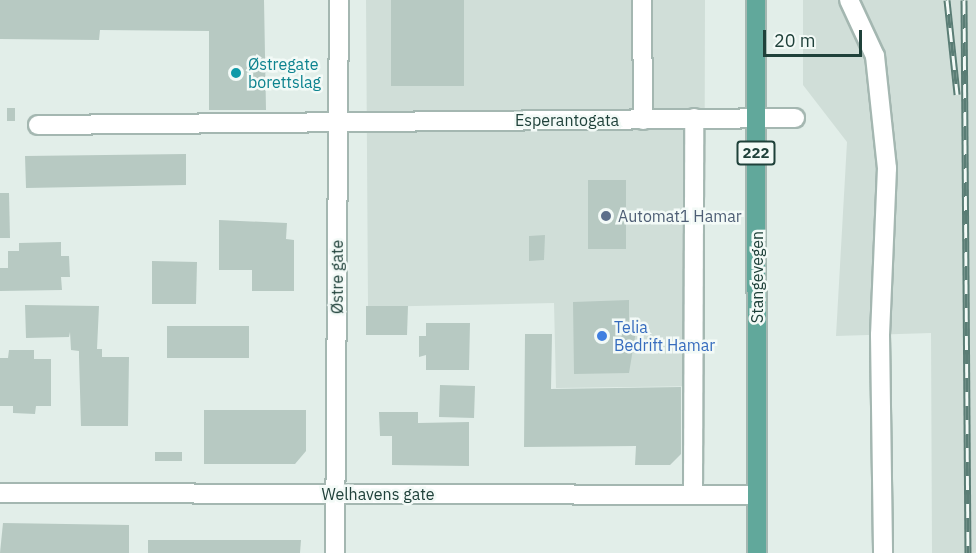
<!DOCTYPE html>
<meta charset="utf-8">
<style>
body{margin:0}
#map{position:relative;width:976px;height:553px;overflow:hidden;background:#e2eee9;font-family:"IBM Plex Sans",sans-serif}
div>[style]{position:absolute}
.built>*{inset:0;background:#d0ded8}
.building>*{inset:0;background:#b7c9c2}
.roads{filter:drop-shadow(2px 0 #a4b7b1) drop-shadow(-2px 0 #a4b7b1) drop-shadow(0 2px #a4b7b1) drop-shadow(0 -2px #a4b7b1)}
.minor>*{height:18px;margin:-9px;padding:0 9px;transform-origin:9px;border-radius:9px;background:#fff}
.major>*{height:18px;margin:-9px;padding:0 9px;transform-origin:9px;border-radius:9px;background:#61a89b}
.rail>*{height:7px;margin-top:-3.5px;transform-origin:0;background:repeating-linear-gradient(90deg,#f3faf7 0 14px,#5a7d75 0 28px);box-sizing:border-box;border-block:2px solid #5a7d75}
.dots>*{width:16px;height:16px;translate:-50% -50%;box-sizing:border-box;border:3px solid #f3faf7;border-radius:50%}
span{translate:-50% -50%;white-space:nowrap;text-align:center;line-height:1.15;-webkit-text-stroke:5px #f3faf7;paint-order:stroke}
.shield-label span{padding:2px 4px;background:#f3faf7;border:2px solid;border-radius:4px;-webkit-text-stroke-width:0}
.shield-label{font-size:15px;color:#1f413a;font-weight:700}
.culture-label{font-size:16px;color:#0d838f}
.left{translate:0 -50%;text-align:left}
.street-label{font-size:16px;color:#1f413a}
.service-label{font-size:16px;color:#4e5e75}
.shop-label{font-size:16px;color:#366cbe}
.scale{position:absolute;left:763px;top:30px;width:99px;height:27px;box-sizing:border-box;border:3px solid #1f413a;border-top:0;padding-left:8px;font-size:18px;line-height:21px;white-space:nowrap;color:#1f413a;-webkit-text-stroke:4px #f3faf7;paint-order:stroke}
</style>
<div id="map">
<div class="built">
<div style="clip-path:polygon(366px 0,705px 0,704px 386px,556px 388px,554px 303px,368px 307px)"></div>
<div style="clip-path:polygon(803px 0,976px 0,976px 553px,932px 553px,931px 333px,836px 336px,847px 142px,803px 85px)"></div>
</div>
<div class="building">
<div style="clip-path:polygon(0 0,264px 0,266px 110px,209px 110px,209px 31px,100px 30px,99px 40px,0 39px)"></div>
<div style="clip-path:polygon(391px 0,464px 0,464px 86px,391px 86px)"></div>
<div style="clip-path:polygon(7px 108px,15px 108px,15px 121px,7px 121px)"></div>
<div style="clip-path:polygon(186px 154px,186px 185px,26px 188px,25px 156px)"></div>
<div style="clip-path:polygon(588px 180px,626px 180px,626px 249px,588px 249px)"></div>
<div style="clip-path:polygon(0 193px,9px 193px,10px 238px,0 238px)"></div>
<div style="clip-path:polygon(219px 220px,287px 223px,286px 239px,294px 240px,294px 291px,252px 291px,252px 270px,219px 270px)"></div>
<div style="clip-path:polygon(545px 235px,544px 260px,529px 261px,529px 236px)"></div>
<div style="clip-path:polygon(61px 242px,61px 256px,69px 256px,70px 277px,61px 277px,62px 290px,0 291px,0 268px,8px 268px,8px 251px,19px 251px,19px 243px)"></div>
<div style="clip-path:polygon(152px 261px,197px 262px,196px 304px,152px 304px)"></div>
<div style="clip-path:polygon(629px 300px,629px 326px,637px 325px,629px 373px,574px 374px,573px 302px)"></div>
<div style="clip-path:polygon(25px 305px,99px 306px,97px 349px,102px 349px,102px 357px,129px 357px,128px 426px,81px 426px,79px 357px,79px 351px,71px 350px,70px 332px,69px 337px,26px 338px)"></div>
<div style="clip-path:polygon(366px 306px,408px 306px,407px 335px,366px 335px)"></div>
<div style="clip-path:polygon(426px 323px,470px 323px,469px 370px,426px 370px,426px 355px,419px 357px,419px 336px,426px 336px)"></div>
<div style="clip-path:polygon(167px 326px,249px 326px,249px 358px,167px 358px)"></div>
<div style="clip-path:polygon(525px 334px,552px 334px,551px 389px,681px 387px,681px 454px,670px 465px,635px 465px,636px 446px,524px 447px)"></div>
<div style="clip-path:polygon(9px 350px,34px 350px,34px 359px,51px 359px,51px 406px,36px 406px,35px 414px,13px 413px,13px 406px,0 406px,0 358px,8px 358px)"></div>
<div style="clip-path:polygon(440px 385px,475px 386px,474px 418px,439px 417px)"></div>
<div style="clip-path:polygon(204px 410px,306px 410px,306px 451px,295px 464px,204px 464px)"></div>
<div style="clip-path:polygon(379px 412px,418px 412px,418px 423px,469px 422px,469px 466px,392px 465px,392px 436px,380px 436px)"></div>
<div style="clip-path:polygon(155px 452px,182px 452px,182px 461px,155px 461px)"></div>
<div style="clip-path:polygon(3px 523px,129px 525px,129px 553px,0 553px)"></div>
<div style="clip-path:polygon(148px 540px,301px 540px,300px 553px,148px 553px)"></div>
</div>
<div class="roads">
<div class="minor">
<div style="left:642px;top:0;width:120px;rotate:89.5deg"></div>
<div style="left:849px;top:0;width:62px;rotate:65.1deg"></div>
<div style="left:875px;top:56px;width:113px;rotate:83.9deg"></div>
<div style="left:887px;top:168px;width:167px;rotate:92.4deg"></div>
<div style="left:880px;top:335px;width:218px;rotate:89.2deg"></div>
<div style="left:38px;top:125px;width:757px;rotate:-0.53deg"></div>
<div style="left:0;top:493px;width:757px;rotate:0.15deg"></div>
<div style="left:693px;top:494px;width:376px;rotate:-89.8deg"></div>
<div style="left:335px;top:553px;width:553px;rotate:-89.59deg"></div>
</div>
<div class="major">
<div style="left:756px;top:0;width:553px;rotate:89.9deg"></div>
</div>
</div>
<div class="rail">
<div style="left:947px;top:0;width:95px;rotate:83.9deg"></div>
<div style="left:964px;top:0;width:553px;rotate:89.59deg"></div>
</div>
<div class="dots">
<div style="left:236px;top:73px;background:#0f9aa8"></div>
<div style="left:606px;top:216px;background:#5c6f8a"></div>
<div style="left:602px;top:336px;background:#3f7fe0"></div>
</div>
<div class="shield-label">
<span style="left:756px;top:153px">222</span>
</div>
<div class="culture-label">
<span class="left" style="left:248px;top:73px">Østregate<br>borettslag</span>
</div>
<div class="street-label">
<span style="left:567px;top:120px">Esperantogata</span>
<span style="left:337px;top:277px;rotate:-90deg">Østre gate</span>
<span style="left:757px;top:277px;rotate:-90deg">Stangevegen</span>
<span style="left:378px;top:494px">Welhavens gate</span>
</div>
<div class="service-label">
<span class="left" style="left:618px;top:216px">Automat1 Hamar</span>
</div>
<div class="shop-label">
<span class="left" style="left:614px;top:336px">Telia<br>Bedrift Hamar</span>
</div>
<div class="scale">20 m</div>
</div>
